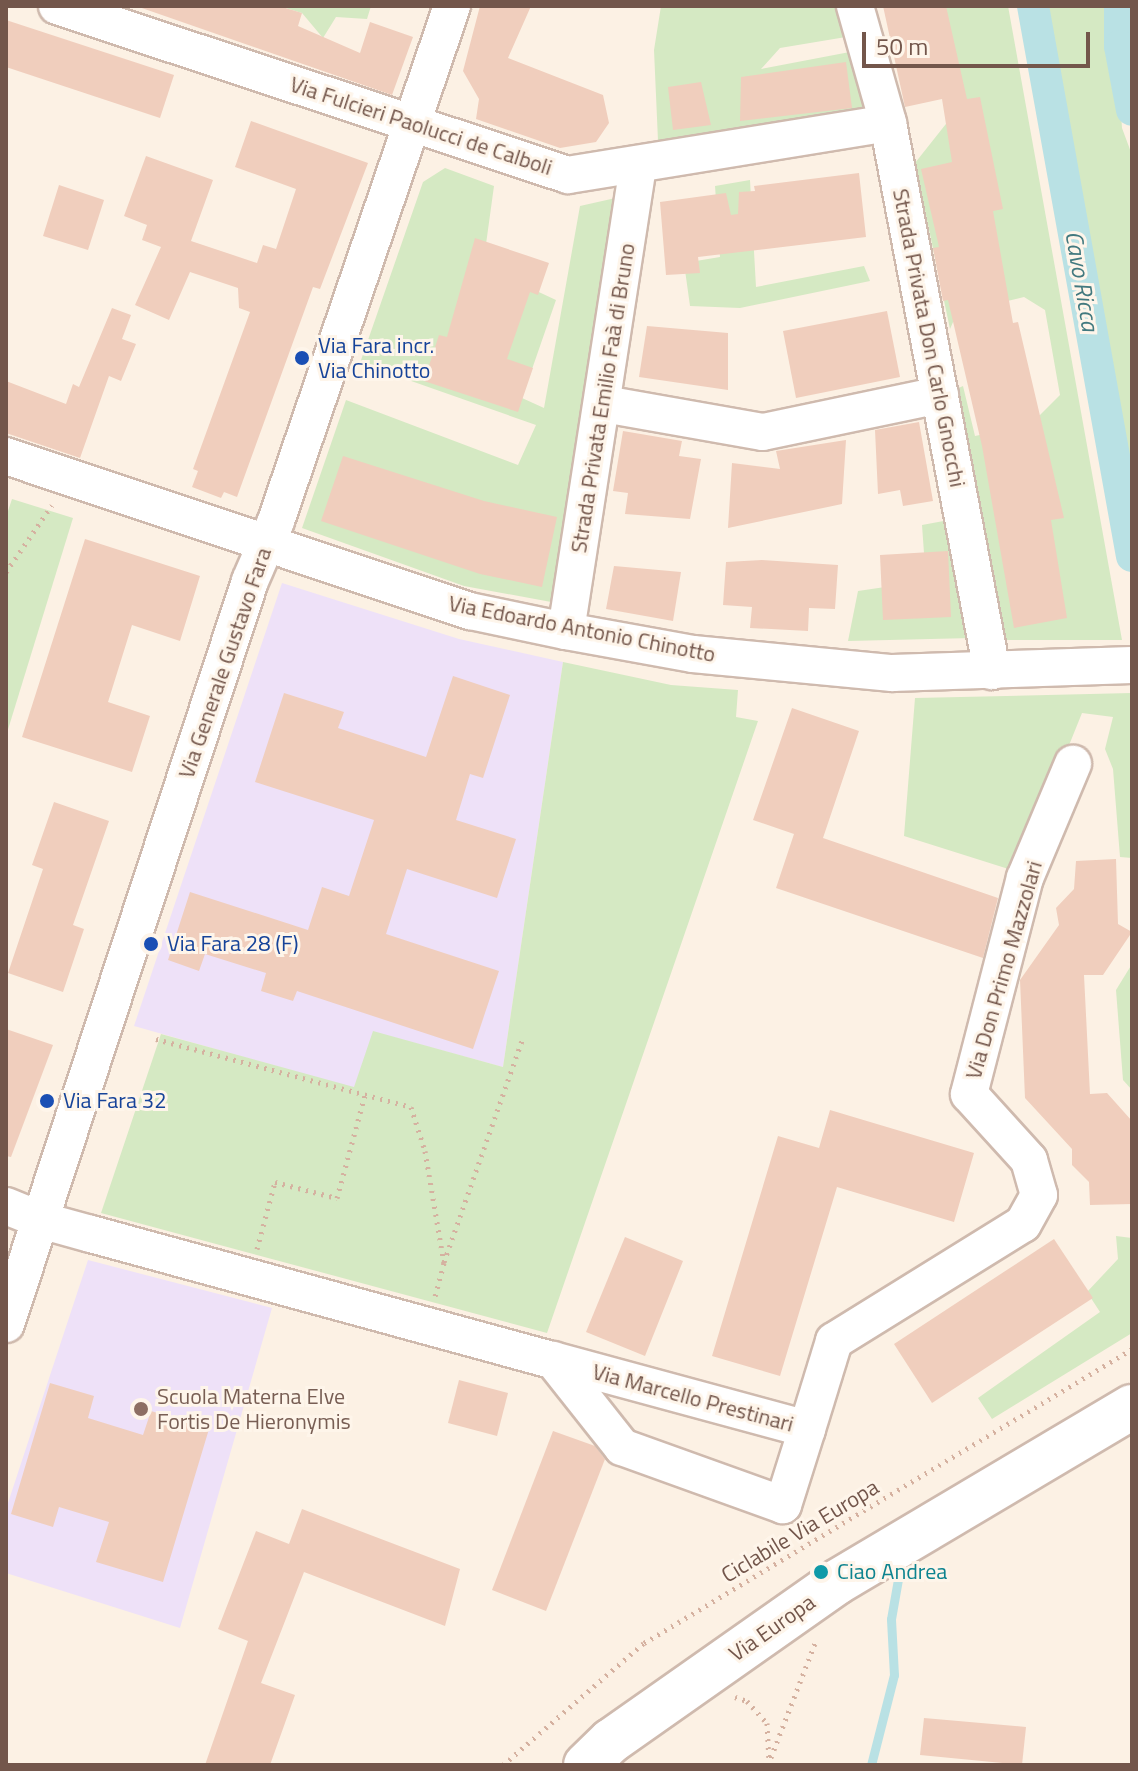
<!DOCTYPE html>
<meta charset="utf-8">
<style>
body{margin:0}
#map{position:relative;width:1138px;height:1771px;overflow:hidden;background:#fcf1e4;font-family:"Titillium Web",sans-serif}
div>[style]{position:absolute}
.education>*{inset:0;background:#eee1f8}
.green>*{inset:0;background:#d5e9c3}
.stream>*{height:9px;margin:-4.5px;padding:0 4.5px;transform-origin:4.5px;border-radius:4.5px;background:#b9e1e4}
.canal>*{height:32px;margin:-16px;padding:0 16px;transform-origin:16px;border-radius:16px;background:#b9e1e4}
.building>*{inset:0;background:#f0cebd}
.path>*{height:5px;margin-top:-2.5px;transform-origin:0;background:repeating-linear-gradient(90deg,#d5b1a0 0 2px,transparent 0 8px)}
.roads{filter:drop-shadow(2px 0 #cfbaae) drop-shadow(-2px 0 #cfbaae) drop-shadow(0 2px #cfbaae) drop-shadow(0 -2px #cfbaae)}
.minor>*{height:36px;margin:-18px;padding:0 18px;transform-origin:18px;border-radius:18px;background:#fff}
.secondary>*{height:44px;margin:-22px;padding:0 22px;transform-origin:22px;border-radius:22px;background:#fff}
.dots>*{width:22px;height:22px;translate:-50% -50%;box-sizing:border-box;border:4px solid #fef5ea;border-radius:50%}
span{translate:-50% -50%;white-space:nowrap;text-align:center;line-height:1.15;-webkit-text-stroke:6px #fef5ea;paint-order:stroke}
.street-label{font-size:22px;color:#73564b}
.transit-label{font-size:22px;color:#164399}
.left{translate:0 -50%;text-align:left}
.education-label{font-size:22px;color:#785e54}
.culture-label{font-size:22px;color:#0d838f}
.water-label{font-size:24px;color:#42797f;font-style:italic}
.frame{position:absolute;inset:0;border:8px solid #73564b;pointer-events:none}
.scale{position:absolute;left:862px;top:32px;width:228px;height:36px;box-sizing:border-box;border:4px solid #73564b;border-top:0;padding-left:10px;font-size:24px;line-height:28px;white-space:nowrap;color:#73564b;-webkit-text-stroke:6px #fef5ea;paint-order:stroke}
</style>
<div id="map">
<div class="education">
<div style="clip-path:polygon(282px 583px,459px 639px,563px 662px,503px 1067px,374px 1032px,354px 1088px,134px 1026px)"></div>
<div style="clip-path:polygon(88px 1260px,272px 1308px,180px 1628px,6px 1573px,6px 1509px)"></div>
</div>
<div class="green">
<div style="clip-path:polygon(279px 6px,371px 6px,367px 19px,336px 17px,323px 38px,302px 13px)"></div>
<div style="clip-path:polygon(661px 6px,840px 6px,846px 37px,780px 48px,761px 69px,855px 51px,864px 110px,658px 141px,654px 50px)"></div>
<div style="clip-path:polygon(943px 6px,1008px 6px,1122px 640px,1006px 640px,952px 391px,963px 386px,975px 436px,1031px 424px,1060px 395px,1045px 310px,1024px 297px,957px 313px,950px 329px,915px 163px,957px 110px)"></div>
<div style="clip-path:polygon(1047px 6px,1114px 6px,1122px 128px,1132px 155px,1132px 473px)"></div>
<div style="clip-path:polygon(445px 168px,494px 186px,483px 266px,556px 300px,522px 398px,544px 408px,580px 206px,620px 197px,562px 604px,464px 586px,302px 528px,346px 400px,518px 465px,536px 425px,360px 363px,423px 182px)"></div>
<div style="clip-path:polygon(750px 180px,756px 287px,864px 266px,870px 281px,740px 308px,690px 306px,684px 263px,720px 257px,715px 186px)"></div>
<div style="clip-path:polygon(12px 499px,73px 518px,6px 736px,6px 517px)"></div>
<div style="clip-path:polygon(949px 520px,972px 638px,848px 641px,858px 591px,926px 581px,922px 525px)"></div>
<div style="clip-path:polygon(563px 662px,671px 685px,738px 690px,736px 717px,758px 721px,547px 1333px,101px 1213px,161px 1034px,354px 1087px,373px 1031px,503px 1067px)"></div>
<div style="clip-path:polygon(1132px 693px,1132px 858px,1120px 857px,1113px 769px,1105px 749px,1113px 717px,1082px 713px,1018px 872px,904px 836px,915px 698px)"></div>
<div style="clip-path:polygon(1132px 964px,1132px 1090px,1123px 1080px,1116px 990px)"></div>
<div style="clip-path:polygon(1116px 1236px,1132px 1238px,1132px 1333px,992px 1419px,978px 1398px,1100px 1312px,1087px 1292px,1118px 1259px)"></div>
</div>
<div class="stream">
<div style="left:871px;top:1765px;width:93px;rotate:-75.7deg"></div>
<div style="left:894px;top:1675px;width:56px;rotate:-93.1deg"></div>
<div style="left:891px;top:1619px;width:39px;rotate:-80deg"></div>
</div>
<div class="canal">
<div style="left:1033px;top:6px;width:559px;rotate:79.8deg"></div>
<div style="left:1120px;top:6px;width:40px;rotate:90deg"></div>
<div style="left:1120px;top:46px;width:65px;rotate:79.4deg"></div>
</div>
<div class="building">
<div style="clip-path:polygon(136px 6px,279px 6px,302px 13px,298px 26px,360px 53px,370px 22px,413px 37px,392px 95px)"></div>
<div style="clip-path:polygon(480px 6px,531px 6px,508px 58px,603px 95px,609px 123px,596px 142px,560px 148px,476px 119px,479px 99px,463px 71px)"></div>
<div style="clip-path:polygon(883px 6px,946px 6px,967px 99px,980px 97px,1003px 209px,993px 211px,1013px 323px,1018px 322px,1064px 518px,1051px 520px,1067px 618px,1014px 628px,982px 446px,948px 300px,943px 301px,933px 248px,939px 247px,921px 169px,952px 162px,942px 99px,905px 107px)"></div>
<div style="clip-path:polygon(6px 20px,174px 75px,160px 118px,6px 67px)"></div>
<div style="clip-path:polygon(846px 62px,852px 108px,740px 121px,741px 77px)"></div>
<div style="clip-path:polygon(701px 82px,711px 125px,673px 130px,668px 87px)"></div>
<div style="clip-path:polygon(251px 121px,368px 163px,320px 289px,313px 287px,237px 497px,224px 492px,221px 498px,192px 487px,198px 471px,193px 469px,250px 312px,239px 308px,238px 288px,190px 272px,169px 320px,135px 305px,161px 247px,142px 240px,147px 225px,124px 216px,146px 156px,213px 180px,191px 241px,257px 263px,263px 245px,276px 249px,296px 189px,235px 167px)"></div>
<div style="clip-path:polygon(859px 173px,866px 237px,698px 257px,700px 273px,666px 275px,660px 202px,726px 193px,731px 215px,738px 214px,739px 192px,755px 191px,754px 186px)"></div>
<div style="clip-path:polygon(59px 185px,104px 200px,88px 250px,43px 236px)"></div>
<div style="clip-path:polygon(475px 238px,549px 263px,538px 295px,530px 292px,507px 359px,533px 368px,518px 412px,424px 381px,439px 335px,447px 337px)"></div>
<div style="clip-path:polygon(112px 308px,131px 315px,122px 339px,136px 344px,121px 381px,109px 376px,80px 458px,6px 433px,6px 381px,66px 404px,73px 384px,79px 387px)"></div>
<div style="clip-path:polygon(887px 311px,900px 377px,796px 398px,783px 331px)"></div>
<div style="clip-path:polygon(647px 326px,728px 333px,728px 390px,639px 377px)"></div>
<div style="clip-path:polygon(919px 422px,933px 501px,903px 506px,900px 490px,878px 494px,875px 430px)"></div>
<div style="clip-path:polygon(623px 431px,682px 441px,679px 456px,701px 459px,690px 519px,625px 514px,628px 493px,613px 491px)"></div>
<div style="clip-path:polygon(846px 440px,842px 504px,728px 528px,732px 463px,780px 469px,776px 451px)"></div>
<div style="clip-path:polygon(343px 456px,484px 501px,557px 517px,542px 587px,480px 574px,321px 521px)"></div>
<div style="clip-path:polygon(85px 539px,200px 576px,180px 641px,132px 625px,108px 702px,150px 716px,132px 772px,22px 737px)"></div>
<div style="clip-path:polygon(948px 551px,951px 617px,883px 620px,880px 555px)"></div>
<div style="clip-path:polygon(762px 560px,838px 565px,835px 609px,809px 608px,808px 631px,750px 628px,752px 607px,723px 605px,726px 562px)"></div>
<div style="clip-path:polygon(614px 566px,681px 572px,673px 621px,606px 609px)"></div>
<div style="clip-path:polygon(453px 676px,510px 695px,483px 778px,470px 774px,456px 820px,516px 839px,497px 898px,407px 869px,386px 934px,499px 971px,473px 1049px,297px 991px,293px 1001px,261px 991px,266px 973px,205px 954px,199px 971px,168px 960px,190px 892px,308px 930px,322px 887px,349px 896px,374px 820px,255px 782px,284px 693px,344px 712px,338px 728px,426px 757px)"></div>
<div style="clip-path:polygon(792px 708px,859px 731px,823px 838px,998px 898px,983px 958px,776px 888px,794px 834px,753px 820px)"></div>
<div style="clip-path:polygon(54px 802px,109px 821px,73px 925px,84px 929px,63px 992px,8px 973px,43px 869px,32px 865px)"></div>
<div style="clip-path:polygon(1116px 859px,1118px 924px,1132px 932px,1103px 975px,1084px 975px,1090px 1094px,1107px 1093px,1132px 1121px,1132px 1204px,1090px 1205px,1089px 1182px,1072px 1165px,1072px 1149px,1025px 1098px,1020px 980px,1059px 925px,1056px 908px,1074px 889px,1076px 861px)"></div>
<div style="clip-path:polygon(6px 1029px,53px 1045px,11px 1157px,6px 1156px)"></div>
<div style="clip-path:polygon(830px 1110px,974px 1153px,954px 1222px,837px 1187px,780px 1376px,712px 1356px,778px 1136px,819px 1148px)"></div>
<div style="clip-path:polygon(625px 1237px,683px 1261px,645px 1356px,586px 1332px)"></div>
<div style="clip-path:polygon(1054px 1239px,1093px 1298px,932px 1403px,894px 1344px)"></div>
<div style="clip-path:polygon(459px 1380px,508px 1393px,497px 1436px,448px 1423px)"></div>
<div style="clip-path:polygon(50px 1383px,94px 1396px,88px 1418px,143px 1435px,151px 1411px,209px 1429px,163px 1582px,96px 1562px,109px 1522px,59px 1507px,53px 1527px,11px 1514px)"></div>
<div style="clip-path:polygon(553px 1431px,595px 1446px,605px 1459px,546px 1611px,492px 1590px)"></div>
<div style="clip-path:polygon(302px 1509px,460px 1569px,445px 1626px,304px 1572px,261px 1683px,295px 1695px,270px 1765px,205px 1765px,248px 1641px,218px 1629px,256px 1531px,289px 1544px)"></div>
<div style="clip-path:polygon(924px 1718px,1026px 1727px,1022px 1765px,920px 1755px)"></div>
</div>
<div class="path">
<div style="left:6px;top:572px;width:81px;rotate:-55.5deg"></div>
<div style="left:156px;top:1039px;width:264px;rotate:14.9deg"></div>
<div style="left:411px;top:1107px;width:46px;rotate:72.3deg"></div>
<div style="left:425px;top:1151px;width:114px;rotate:80.4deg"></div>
<div style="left:444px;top:1263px;width:35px;rotate:105deg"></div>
<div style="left:257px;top:1249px;width:69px;rotate:-75deg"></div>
<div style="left:275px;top:1182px;width:64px;rotate:14.5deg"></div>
<div style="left:337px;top:1198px;width:107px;rotate:-74.8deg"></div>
<div style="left:444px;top:1262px;width:235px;rotate:-70.6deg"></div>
<div style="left:735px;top:1697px;width:13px;rotate:18deg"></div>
<div style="left:747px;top:1701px;width:30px;rotate:48deg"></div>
<div style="left:767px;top:1723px;width:36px;rotate:87deg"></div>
<div style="left:503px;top:1765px;width:186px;rotate:-40.9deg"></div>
<div style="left:644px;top:1643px;width:570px;rotate:-31.07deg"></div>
<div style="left:768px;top:1765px;width:131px;rotate:-68.9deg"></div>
</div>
<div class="roads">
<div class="minor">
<div style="left:57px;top:6px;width:538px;rotate:18.3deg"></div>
<div style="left:568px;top:175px;width:324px;rotate:-9.2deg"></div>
<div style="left:855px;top:6px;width:122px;rotate:74.2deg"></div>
<div style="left:888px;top:123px;width:558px;rotate:79.25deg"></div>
<div style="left:604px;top:404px;width:161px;rotate:10deg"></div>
<div style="left:763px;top:432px;width:181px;rotate:-11.8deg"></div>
<div style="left:6px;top:456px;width:489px;rotate:18.5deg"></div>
<div style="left:470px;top:611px;width:98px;rotate:11.8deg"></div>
<div style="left:566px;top:631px;width:129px;rotate:10.3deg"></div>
<div style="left:693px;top:654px;width:200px;rotate:5.5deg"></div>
<div style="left:892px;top:673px;width:240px;rotate:-1.9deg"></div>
<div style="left:566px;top:631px;width:472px;rotate:-81.2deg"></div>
<div style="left:6px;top:1206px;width:37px;rotate:22deg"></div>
<div style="left:40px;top:1220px;width:53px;rotate:15.4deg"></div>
<div style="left:91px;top:1234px;width:479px;rotate:15.3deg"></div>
<div style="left:553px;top:1360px;width:263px;rotate:15.2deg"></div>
<div style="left:807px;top:1429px;width:80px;rotate:107.5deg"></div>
<div style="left:783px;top:1505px;width:171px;rotate:-160.2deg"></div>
<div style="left:622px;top:1447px;width:111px;rotate:-128.4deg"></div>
<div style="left:6px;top:1324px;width:782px;rotate:-71.82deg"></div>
<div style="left:250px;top:581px;width:65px;rotate:-66.6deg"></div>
<div style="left:276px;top:521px;width:544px;rotate:-71.13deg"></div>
<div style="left:807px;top:1429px;width:92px;rotate:-72.9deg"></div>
<div style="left:834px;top:1341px;width:222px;rotate:-31.8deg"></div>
<div style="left:1023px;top:1224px;width:33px;rotate:-61deg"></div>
<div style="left:1039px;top:1195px;width:36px;rotate:-106deg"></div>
<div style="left:1029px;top:1160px;width:89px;rotate:-132.3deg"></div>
<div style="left:969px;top:1094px;width:223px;rotate:-75.5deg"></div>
<div style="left:1025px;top:878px;width:124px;rotate:-67.2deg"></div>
</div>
<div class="secondary">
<div style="left:586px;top:1765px;width:35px;rotate:-44deg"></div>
<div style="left:611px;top:1741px;width:276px;rotate:-35.1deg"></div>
<div style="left:837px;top:1582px;width:343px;rotate:-30.7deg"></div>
</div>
</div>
<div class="dots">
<div style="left:302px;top:358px;background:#1a4fb4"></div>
<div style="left:151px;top:944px;background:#1a4fb4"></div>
<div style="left:47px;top:1101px;background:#1a4fb4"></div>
<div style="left:141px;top:1409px;background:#8d6e63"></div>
<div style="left:821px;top:1572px;background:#0f9aa8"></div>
</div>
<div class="street-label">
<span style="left:421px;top:126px;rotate:18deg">Via Fulcieri Paolucci de Calboli</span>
<span style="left:929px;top:338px;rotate:79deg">Strada Privata Don Carlo Gnocchi</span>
<span style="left:603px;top:398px;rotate:-81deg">Strada Privata Emilio Faà di Bruno</span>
<span style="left:582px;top:629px;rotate:11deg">Via Edoardo Antonio Chinotto</span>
<span style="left:225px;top:663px;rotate:-71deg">Via Generale Gustavo Fara</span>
<span style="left:1004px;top:970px;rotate:-74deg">Via Don Primo Mazzolari</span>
<span style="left:693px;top:1398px;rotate:15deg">Via Marcello Prestinari</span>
<span style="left:800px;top:1531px;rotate:-31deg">Ciclabile Via Europa</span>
<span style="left:772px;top:1628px;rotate:-35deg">Via Europa</span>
</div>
<div class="transit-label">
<span class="left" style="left:318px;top:358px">Via Fara incr.<br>Via Chinotto</span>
<span class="left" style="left:167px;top:944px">Via Fara 28 (F)</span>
<span class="left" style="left:63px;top:1101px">Via Fara 32</span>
</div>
<div class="education-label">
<span class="left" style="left:157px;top:1409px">Scuola Materna Elve<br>Fortis De Hieronymis</span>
</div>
<div class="culture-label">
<span class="left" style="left:837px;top:1572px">Ciao Andrea</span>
</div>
<div class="water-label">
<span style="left:1082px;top:281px;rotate:80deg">Cavo Ricca</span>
</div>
<div class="frame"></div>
<div class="scale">50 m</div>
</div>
